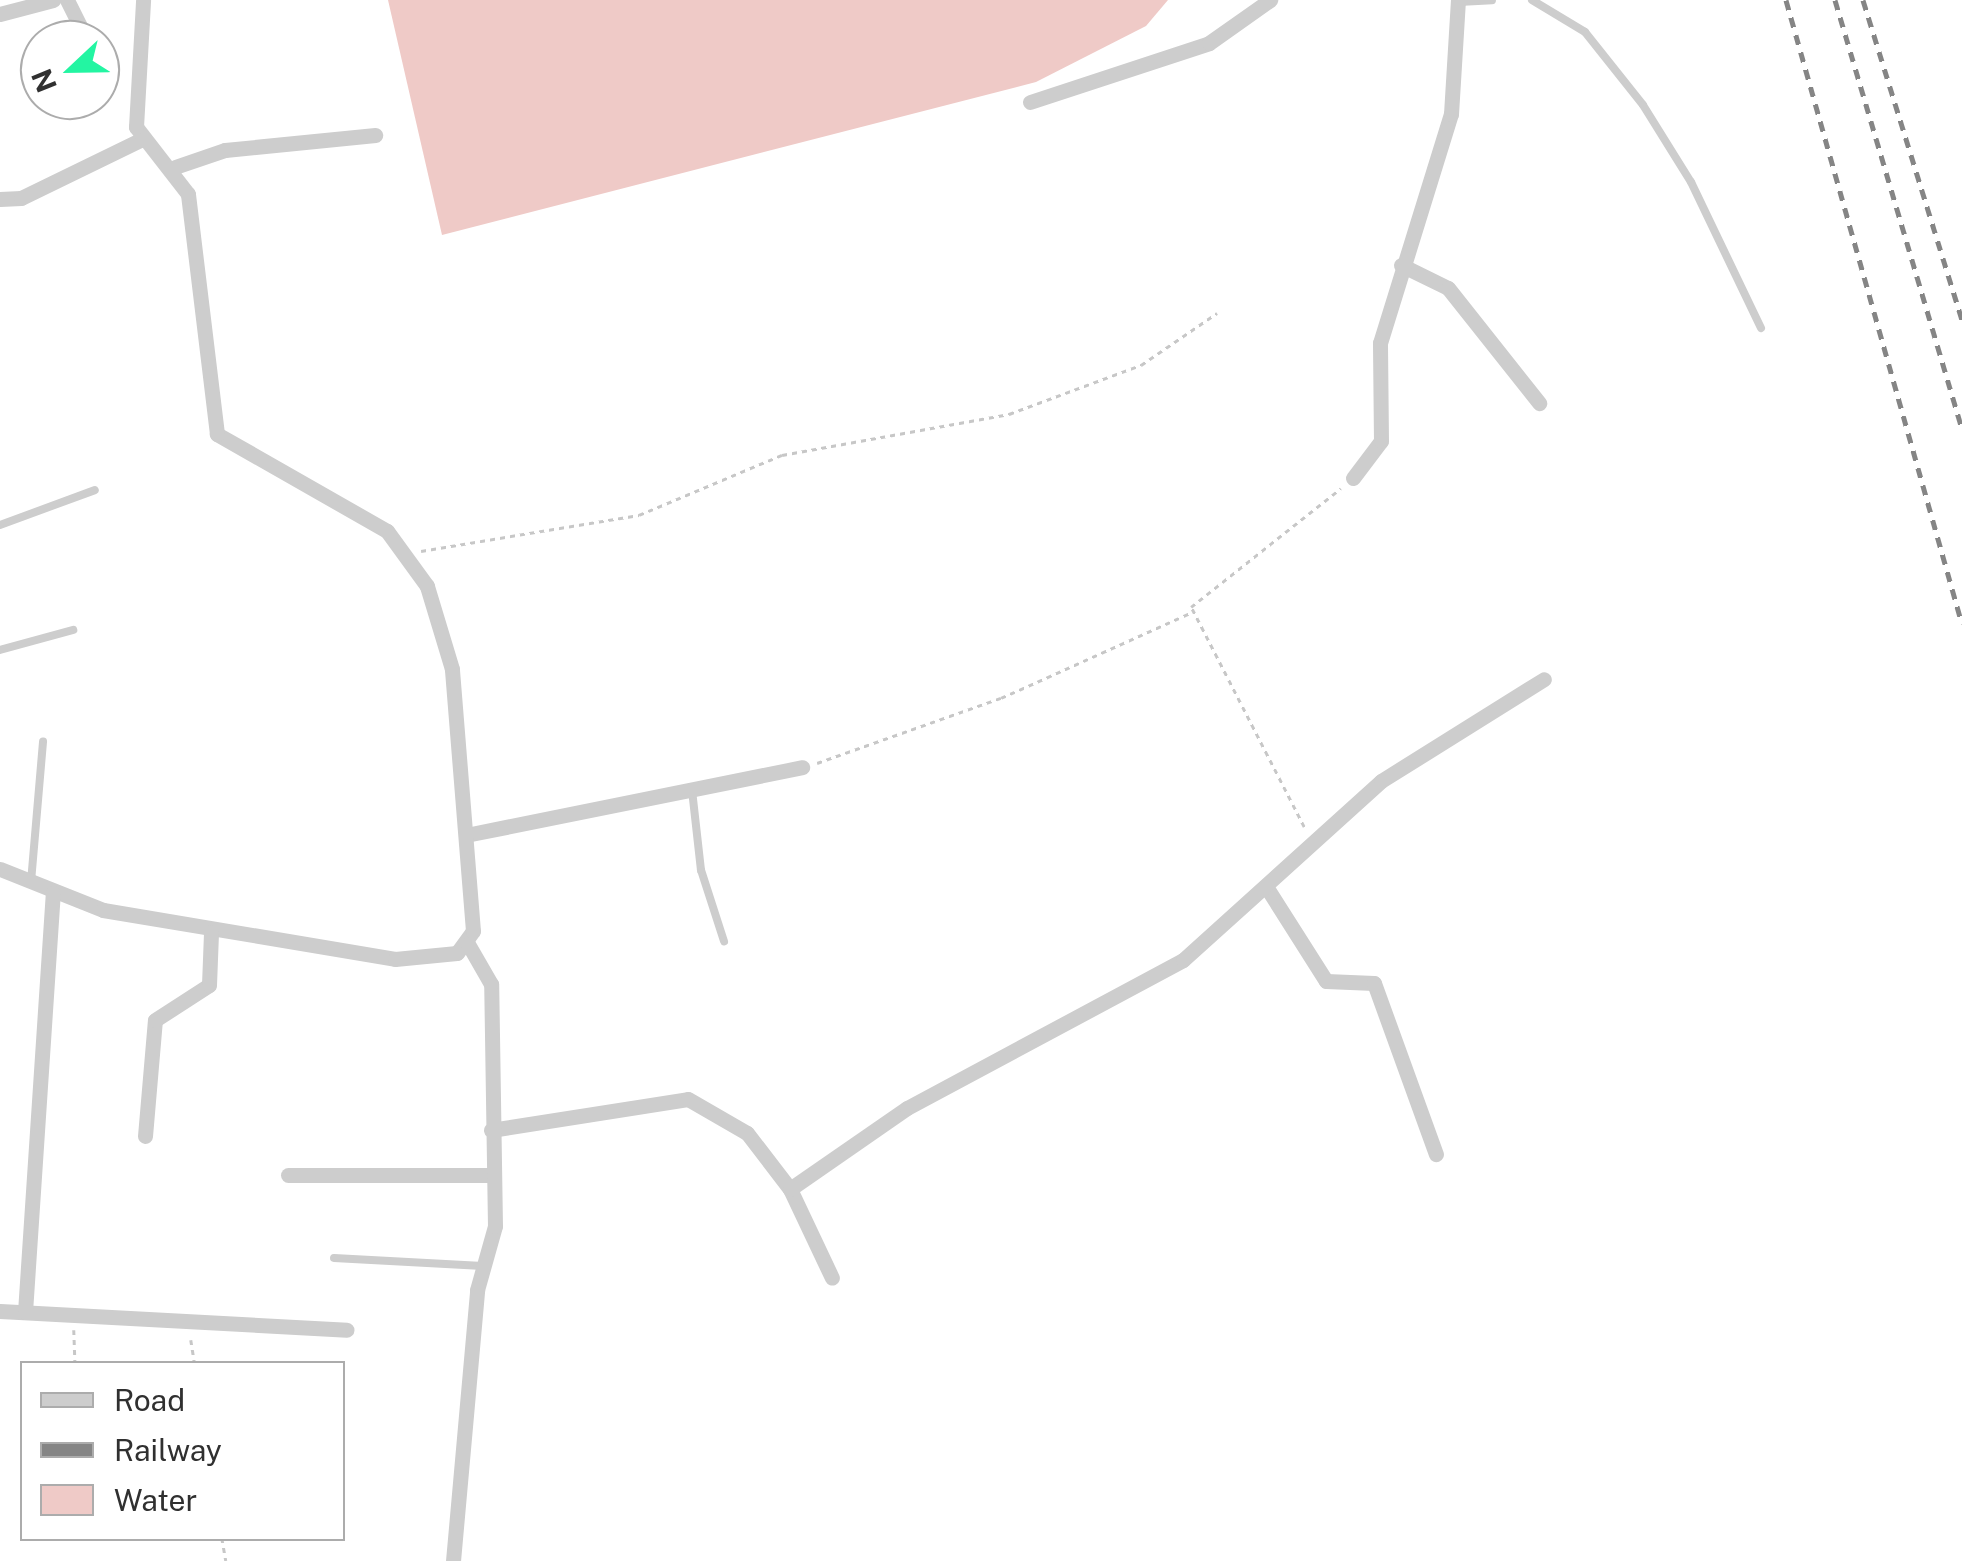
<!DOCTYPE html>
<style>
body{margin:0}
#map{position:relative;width:1962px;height:1561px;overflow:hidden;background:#fff;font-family:"Public Sans",sans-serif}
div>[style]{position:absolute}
.water>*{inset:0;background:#efcac7}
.path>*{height:2.5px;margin-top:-1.25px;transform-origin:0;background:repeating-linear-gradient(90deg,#c7c7c7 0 5px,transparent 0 10px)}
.service>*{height:8px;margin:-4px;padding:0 4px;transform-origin:4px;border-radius:4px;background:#cdcdcd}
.minor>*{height:15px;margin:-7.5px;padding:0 7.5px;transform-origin:7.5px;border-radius:7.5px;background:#cdcdcd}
.rail>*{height:5px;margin-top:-2.5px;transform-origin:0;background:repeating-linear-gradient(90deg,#858585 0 10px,transparent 0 18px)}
span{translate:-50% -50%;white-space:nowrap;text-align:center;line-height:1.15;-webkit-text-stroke:10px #fff;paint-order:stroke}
.legend{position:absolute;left:20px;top:1361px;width:325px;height:180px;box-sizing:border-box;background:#fff;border:2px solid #acacac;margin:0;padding:12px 18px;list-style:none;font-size:30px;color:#303030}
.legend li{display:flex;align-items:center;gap:20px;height:50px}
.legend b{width:50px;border:2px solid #acacac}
.north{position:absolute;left:20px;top:20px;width:100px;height:100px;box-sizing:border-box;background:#fff;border:2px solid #acacac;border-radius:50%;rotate:248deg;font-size:28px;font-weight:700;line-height:40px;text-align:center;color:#303030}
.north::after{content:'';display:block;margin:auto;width:35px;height:45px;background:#23f5a2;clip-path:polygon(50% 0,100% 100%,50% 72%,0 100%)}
</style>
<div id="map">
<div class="water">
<div style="clip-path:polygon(388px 0,1168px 0,1146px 26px,1036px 82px,442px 235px)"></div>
</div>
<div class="path">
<div style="left:421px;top:551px;width:221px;rotate:-9.4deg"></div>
<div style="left:639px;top:515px;width:155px;rotate:-22.8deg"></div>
<div style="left:782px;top:455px;width:231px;rotate:-10.2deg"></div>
<div style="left:1009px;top:414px;width:141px;rotate:-20.4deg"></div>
<div style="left:1141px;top:365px;width:92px;rotate:-34.4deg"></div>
<div style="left:817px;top:763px;width:195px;rotate:-19.5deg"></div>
<div style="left:1001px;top:698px;width:207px;rotate:-24.2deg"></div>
<div style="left:1304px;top:827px;width:247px;rotate:-117.2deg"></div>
<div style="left:1191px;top:607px;width:191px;rotate:-38.4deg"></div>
<div style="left:74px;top:1330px;width:34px;rotate:88deg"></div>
<div style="left:191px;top:1340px;width:24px;rotate:81deg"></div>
<div style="left:90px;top:1538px;width:39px"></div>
<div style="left:222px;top:1538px;width:23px;rotate:80deg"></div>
</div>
<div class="service">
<div style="left:1532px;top:0;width:62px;rotate:31.1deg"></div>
<div style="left:1585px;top:32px;width:93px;rotate:51.5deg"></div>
<div style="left:1643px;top:105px;width:91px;rotate:58.1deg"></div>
<div style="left:1691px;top:182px;width:162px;rotate:64.4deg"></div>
<div style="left:1459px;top:2px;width:33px;rotate:-3deg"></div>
<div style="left:0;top:525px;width:101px;rotate:-20.2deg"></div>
<div style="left:0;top:650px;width:76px;rotate:-15.3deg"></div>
<div style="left:692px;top:790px;width:81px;rotate:83.6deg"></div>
<div style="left:701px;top:870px;width:75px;rotate:72.1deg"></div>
<div style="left:31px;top:882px;width:141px;rotate:-85.1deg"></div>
<div style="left:334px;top:1258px;width:149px;rotate:3.1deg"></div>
</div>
<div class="minor">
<div style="left:67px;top:0;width:45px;rotate:63.4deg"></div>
<div style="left:0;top:14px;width:55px;rotate:-14.8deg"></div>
<div style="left:1030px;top:102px;width:188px;rotate:-18.2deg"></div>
<div style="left:1209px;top:43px;width:75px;rotate:-35.2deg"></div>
<div style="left:175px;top:167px;width:53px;rotate:-18.8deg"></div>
<div style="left:225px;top:150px;width:151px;rotate:-5.7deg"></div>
<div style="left:0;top:199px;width:21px;rotate:-3deg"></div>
<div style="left:21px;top:198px;width:132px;rotate:-26deg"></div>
<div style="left:1401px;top:265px;width:52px;rotate:26.1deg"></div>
<div style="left:1448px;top:288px;width:147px;rotate:51.6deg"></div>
<div style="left:1353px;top:478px;width:46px;rotate:-52.9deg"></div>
<div style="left:1381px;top:441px;width:98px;rotate:-90.6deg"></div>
<div style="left:1380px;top:343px;width:240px;rotate:-72.8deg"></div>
<div style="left:1451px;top:114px;width:114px;rotate:-86.5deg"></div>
<div style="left:466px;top:835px;width:343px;rotate:-11.4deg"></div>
<div style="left:0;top:869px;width:111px;rotate:21.7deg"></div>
<div style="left:103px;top:910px;width:296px;rotate:9.5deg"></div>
<div style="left:395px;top:959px;width:62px;rotate:-5.5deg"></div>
<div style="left:457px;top:953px;width:27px;rotate:-54deg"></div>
<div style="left:473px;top:931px;width:263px;rotate:-94.6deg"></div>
<div style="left:452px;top:669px;width:87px;rotate:-106.8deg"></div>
<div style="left:427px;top:586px;width:68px;rotate:-126deg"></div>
<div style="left:387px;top:531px;width:196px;rotate:-150.3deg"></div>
<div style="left:217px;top:434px;width:242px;rotate:-96.9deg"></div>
<div style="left:188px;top:194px;width:85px;rotate:-127.8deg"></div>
<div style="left:136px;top:127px;width:127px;rotate:-86.8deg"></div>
<div style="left:1267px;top:888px;width:110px;rotate:57.6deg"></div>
<div style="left:1326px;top:981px;width:48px;rotate:2.4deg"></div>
<div style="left:1374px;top:983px;width:182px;rotate:70.1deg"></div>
<div style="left:491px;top:1130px;width:199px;rotate:-8.9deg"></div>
<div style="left:688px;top:1099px;width:68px;rotate:30deg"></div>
<div style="left:747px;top:1133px;width:71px;rotate:52.5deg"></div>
<div style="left:790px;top:1189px;width:98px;rotate:64.7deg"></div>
<div style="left:145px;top:1136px;width:116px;rotate:-85.1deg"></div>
<div style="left:155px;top:1020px;width:64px;rotate:-32.9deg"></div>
<div style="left:209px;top:985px;width:53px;rotate:-87.8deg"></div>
<div style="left:288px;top:1175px;width:204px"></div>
<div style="left:790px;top:1189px;width:142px;rotate:-34.7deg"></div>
<div style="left:907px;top:1108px;width:313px;rotate:-28.2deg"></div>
<div style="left:1183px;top:960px;width:267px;rotate:-42.1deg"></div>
<div style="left:1381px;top:781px;width:192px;rotate:-32deg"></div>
<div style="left:0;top:1311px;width:347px;rotate:3.1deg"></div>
<div style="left:25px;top:1312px;width:420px;rotate:-86.2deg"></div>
<div style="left:453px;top:1561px;width:272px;rotate:-84.9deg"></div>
<div style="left:477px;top:1290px;width:66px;rotate:-74.3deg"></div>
<div style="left:495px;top:1226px;width:242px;rotate:-90.9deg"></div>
<div style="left:491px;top:984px;width:46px;rotate:-119.9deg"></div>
</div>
<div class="rail">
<div style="left:1786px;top:0;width:648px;rotate:74.25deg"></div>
<div style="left:1835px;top:0;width:447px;rotate:73.5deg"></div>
<div style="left:1863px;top:0;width:335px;rotate:72.8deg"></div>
</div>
<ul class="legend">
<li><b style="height:12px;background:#cdcdcd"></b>Road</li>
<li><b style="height:12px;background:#858585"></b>Railway</li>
<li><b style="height:28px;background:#efcac7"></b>Water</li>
</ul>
<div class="north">N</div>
</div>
